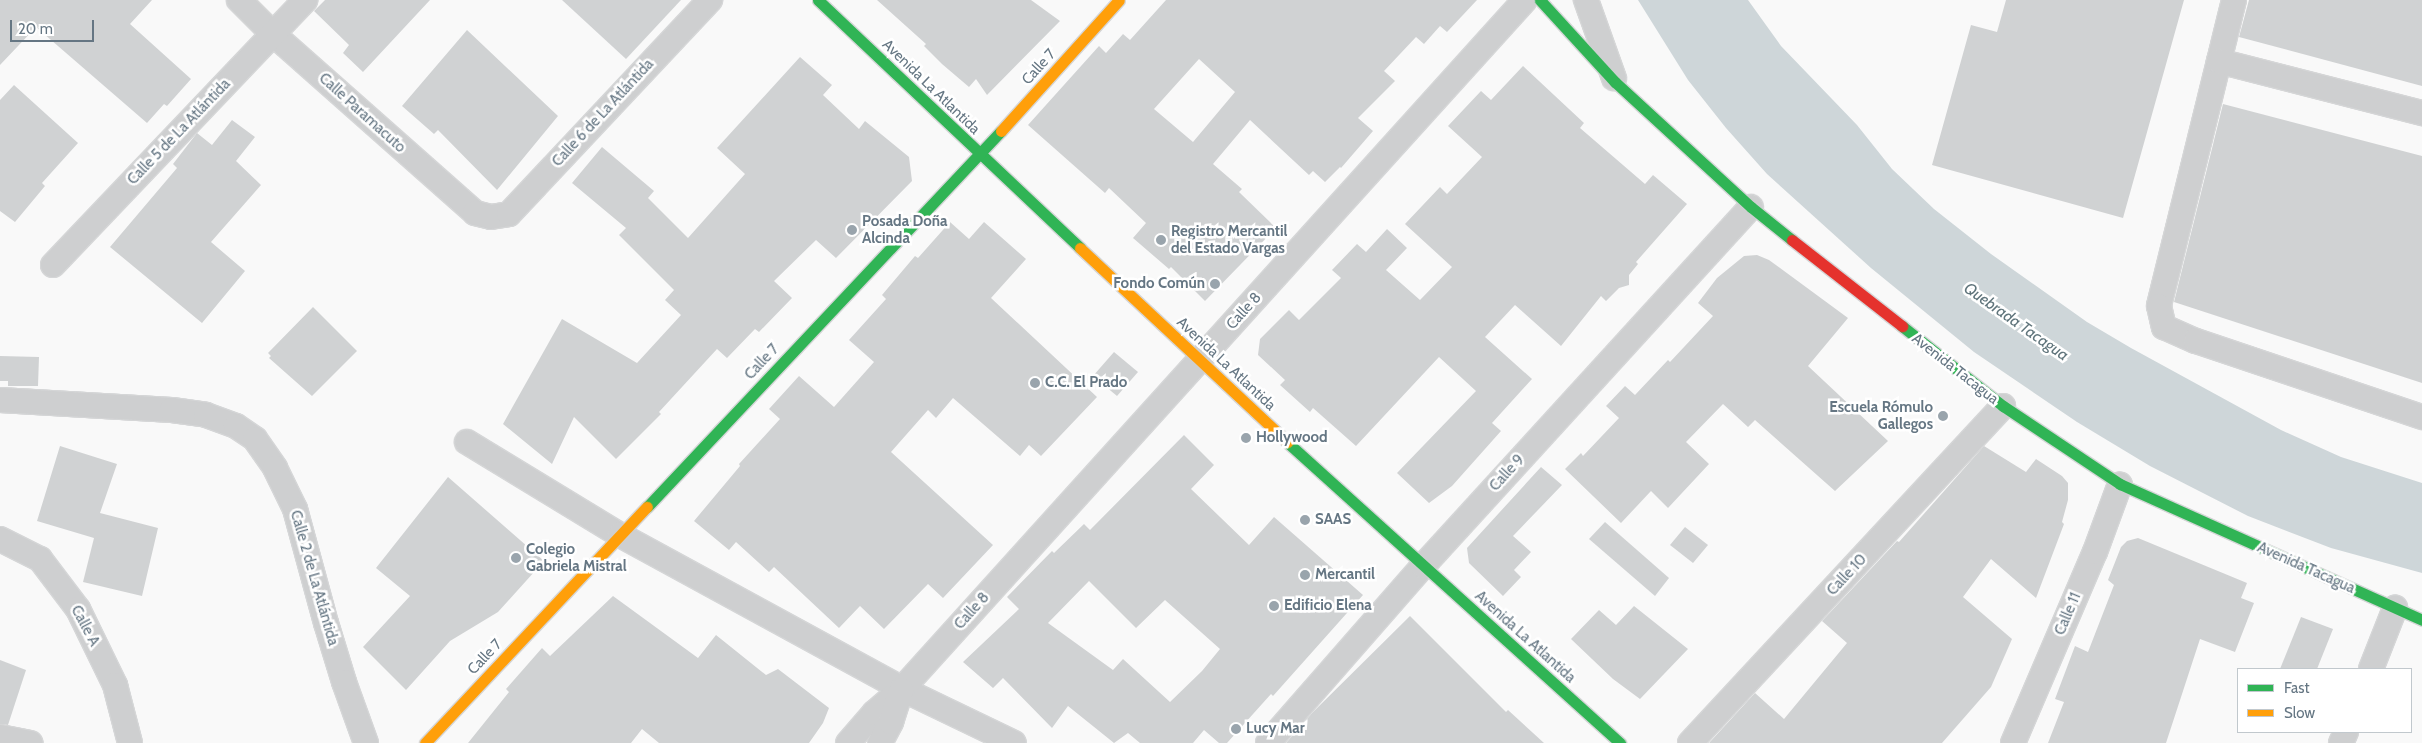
<!DOCTYPE html>
<meta charset="utf-8">
<style>
body{margin:0}
#map{position:relative;width:2422px;height:743px;overflow:hidden;background:#f9f9f9;font-family:Cabin,sans-serif}
div>[style]{position:absolute}
.water>*{inset:0;background:#ced6d9}
.building>*{inset:0;background:#d0d2d3}
.roads{filter:drop-shadow(1px 0 #d5d6d7) drop-shadow(-1px 0 #d5d6d7) drop-shadow(0 1px #d5d6d7) drop-shadow(0 -1px #d5d6d7)}
.street>*{height:24px;margin:-12px;padding:0 12px;transform-origin:12px;border-radius:12px;background:#cecfd0}
.fast>*{height:11px;margin:-5.5px;padding:0 5.5px;transform-origin:5.5px;border-radius:5.5px;background:#30b455}
.slow>*{height:11px;margin:-5.5px;padding:0 5.5px;transform-origin:5.5px;border-radius:5.5px;background:#ff9f0a}
.jam>*{height:11px;margin:-5.5px;padding:0 5.5px;transform-origin:5.5px;border-radius:5.5px;background:#e5322d}
.dots>*{width:14px;height:14px;translate:-50% -50%;box-sizing:border-box;border:2px solid #fff;border-radius:50%}
span{translate:-50% -50%;white-space:nowrap;text-align:center;line-height:1.15;-webkit-text-stroke:5px #fff;paint-order:stroke}
.street-label{font-size:15px;color:#657683}
.poi-label{font-size:15px;color:#657683;font-weight:700}
.left{translate:0 -50%;text-align:left}
.right{translate:-100% -50%;text-align:right}
.water-label{font-size:16px;color:#60757c;font-style:italic}
.legend{position:absolute;left:2237px;top:668px;width:175px;height:65px;box-sizing:border-box;background:#fff;border:1px solid #c1c8cd;margin:0;padding:6px 9px;list-style:none;font-size:15px;color:#657683}
.legend li{display:flex;align-items:center;gap:10px;height:25px}
.legend b{width:25px;border:1px solid #c1c8cd}
.scale{position:absolute;left:10px;top:20px;width:84px;height:22px;box-sizing:border-box;border:2px solid #657683;border-top:0;padding-left:6px;font-size:15px;line-height:18px;white-space:nowrap;color:#657683;-webkit-text-stroke:4px #fff;paint-order:stroke}
</style>
<div id="map">
<div class="water">
<div style="clip-path:polygon(1638px 0,1748px 0,1781px 46px,1857px 125px,1892px 169px,1934px 209px,1991px 254px,2087px 322px,2131px 348px,2281px 430px,2341px 457px,2422px 483px,2422px 573px,2331px 548px,2248px 516px,2150px 466px,2077px 422px,1974px 352px,1871px 268px,1767px 174px,1726px 128px,1688px 80px)"></div>
</div>
<div class="building">
<div style="clip-path:polygon(0 0,152px 0,130px 24px,191px 79px,167px 106px,164px 104px,147px 123px,36px 27px,0 65px)"></div>
<div style="clip-path:polygon(325px 0,430px 0,363px 72px,343px 53px,349px 45px,314px 11px)"></div>
<div style="clip-path:polygon(562px 0,681px 0,626px 59px)"></div>
<div style="clip-path:polygon(877px 0,1031px 0,1060px 21px,987px 95px,976px 79px,969px 87px,942px 64px,924px 46px,926px 44px)"></div>
<div style="clip-path:polygon(evenodd,1166px 0,1477px 0,1447px 32px,1440px 26px,1424px 44px,1416px 37px,1384px 71px,1395px 81px,1358px 118px,1373px 131px,1341px 168px,1340px 167px,1325px 182px,1313px 171px,1309px 175px,1250px 120px,1213px 164px,1242px 189px,1239px 192px,1276px 228px,1205px 301px,1171px 267px,1169px 269px,1133px 238px,1146px 223px,1109px 188px,1105px 193px,1028px 125px,1099px 46px,1106px 53px,1123px 34px,1130px 40px,1166px 0,1199px 59px,1235px 92px,1193px 142px,1154px 109px,1199px 59px)"></div>
<div style="clip-path:polygon(2006px 0,2184px 0,2123px 218px,1932px 165px,1971px 25px,1997px 32px)"></div>
<div style="clip-path:polygon(2249px 0,2422px 0,2422px 86px,2239px 37px)"></div>
<div style="clip-path:polygon(467px 30px,558px 116px,497px 190px,438px 130px,434px 134px,402px 106px)"></div>
<div style="clip-path:polygon(800px 57px,832px 85px,823px 95px,859px 129px,865px 121px,909px 157px,912px 181px,836px 258px,816px 240px,774px 281px,792px 298px,759px 332px,755px 329px,727px 358px,717px 349px,659px 412px,661px 414px,616px 459px,574px 417px,552px 464px,503px 424px,562px 319px,637px 363px,681px 315px,665px 300px,674px 290px,619px 235px,626px 228px,572px 183px,602px 147px,654px 191px,648px 198px,688px 238px,745px 174px,717px 148px)"></div>
<div style="clip-path:polygon(1523px 66px,1584px 123px,1580px 128px,1645px 184px,1653px 175px,1687px 204px,1636px 262px,1638px 264px,1629px 275px,1629px 285px,1619px 288px,1606px 301px,1601px 296px,1561px 346px,1515px 305px,1485px 337px,1532px 379px,1492px 423px,1501px 431px,1452px 486px,1429px 503px,1397px 473px,1476px 391px,1439px 357px,1356px 446px,1313px 408px,1310px 412px,1280px 385px,1285px 380px,1258px 355px,1260px 339px,1289px 310px,1299px 320px,1341px 278px,1332px 270px,1357px 244px,1366px 252px,1387px 229px,1407px 248px,1386px 270px,1420px 300px,1452px 267px,1405px 224px,1440px 187px,1447px 194px,1482px 157px,1448px 126px,1481px 91px,1491px 100px)"></div>
<div style="clip-path:polygon(14px 85px,78px 143px,42px 183px,45px 186px,15px 222px,0 211px,0 100px)"></div>
<div style="clip-path:polygon(2223px 104px,2422px 156px,2422px 383px,2174px 302px)"></div>
<div style="clip-path:polygon(232px 120px,255px 137px,236px 161px,261px 185px,211px 242px,245px 271px,202px 323px,110px 247px,177px 168px,173px 164px,197px 133px,212px 145px)"></div>
<div style="clip-path:polygon(950px 222px,969px 239px,984px 222px,1026px 259px,991px 298px,1097px 397px,1041px 456px,1029px 445px,1020px 456px,953px 398px,936px 418px,928px 410px,891px 452px,993px 545px,943px 598px,928px 584px,884px 629px,860px 606px,839px 628px,774px 567px,769px 572px,736px 542px,729px 550px,694px 521px,740px 466px,739px 464px,780px 419px,769px 409px,799px 376px,834px 407px,874px 362px,849px 340px,886px 299px,882px 295px,915px 256px,918px 258px)"></div>
<div style="clip-path:polygon(1757px 255px,1769px 260px,1848px 318px,1808px 366px,1888px 441px,1835px 491px,1755px 420px,1748px 427px,1723px 404px,1686px 442px,1709px 464px,1668px 508px,1651px 491px,1621px 523px,1565px 469px,1581px 453px,1583px 456px,1619px 418px,1606px 406px,1625px 386px,1635px 395px,1668px 360px,1670px 362px,1713px 316px,1698px 303px,1717px 278px,1744px 256px)"></div>
<div style="clip-path:polygon(313px 307px,357px 351px,312px 396px,269px 358px,271px 356px,268px 353px)"></div>
<div style="clip-path:polygon(1114px 352px,1138px 372px,1117px 396px,1093px 376px)"></div>
<div style="clip-path:polygon(0 356px,39px 357px,38px 386px,8px 386px,8px 381px,0 381px)"></div>
<div style="clip-path:polygon(evenodd,1184px 435px,1214px 465px,1191px 489px,1249px 545px,1274px 517px,1363px 595px,1273px 696px,1271px 694px,1227px 743px,1219px 743px,1204px 730px,1193px 743px,1140px 743px,1128px 733px,1114px 743px,1068px 706px,1052px 728px,1003px 678px,993px 688px,963px 662px,1019px 609px,1007px 597px,1052px 551px,1054px 553px,1084px 524px,1090px 530px,1184px 435px,1089px 581px,1136px 628px,1165px 600px,1220px 649px,1202px 671px,1170px 702px,1123px 659px,1113px 670px,1048px 623px,1089px 581px)"></div>
<div style="clip-path:polygon(60px 446px,117px 464px,100px 513px,158px 528px,142px 596px,83px 582px,94px 538px,37px 521px)"></div>
<div style="clip-path:polygon(1984px 446px,2026px 472px,2036px 459px,2062px 476px,2068px 483px,2068px 500px,2062px 522px,2064px 524px,2036px 598px,1991px 559px,1963px 597px,2012px 639px,1991px 687px,1942px 743px,1709px 743px,1755px 693px,1784px 719px,1847px 643px,1822px 621px,1897px 541px,1899px 542px)"></div>
<div style="clip-path:polygon(1541px 467px,1562px 485px,1513px 536px,1531px 552px,1514px 570px,1521px 577px,1503px 596px,1469px 563px,1467px 548px)"></div>
<div style="clip-path:polygon(448px 477px,544px 561px,498px 612px,450px 641px,406px 690px,363px 647px,410px 596px,376px 568px)"></div>
<div style="clip-path:polygon(1605px 522px,1669px 578px,1655px 596px,1589px 539px)"></div>
<div style="clip-path:polygon(1685px 527px,1708px 545px,1693px 563px,1670px 545px)"></div>
<div style="clip-path:polygon(2138px 538px,2247px 583px,2241px 598px,2254px 603px,2235px 652px,2200px 639px,2166px 743px,2048px 743px,2064px 702px,2055px 699px,2075px 646px,2088px 652px,2114px 585px,2108px 580px,2121px 547px,2127px 541px)"></div>
<div style="clip-path:polygon(613px 596px,698px 658px,716px 635px,766px 675px,778px 669px,829px 708px,823px 723px,809px 743px,659px 743px,642px 729px,631px 743px,468px 743px,509px 692px,506px 689px,542px 648px,550px 656px)"></div>
<div style="clip-path:polygon(1634px 606px,1688px 649px,1640px 699px,1613px 679px,1571px 639px,1599px 610px,1616px 625px)"></div>
<div style="clip-path:polygon(1410px 616px,1506px 712px,1508px 710px,1544px 743px,1286px 743px,1313px 712px)"></div>
<div style="clip-path:polygon(2301px 617px,2333px 629px,2317px 669px,2280px 669px)"></div>
<div style="clip-path:polygon(0 660px,26px 670px,8px 725px,0 724px)"></div>
</div>
<div class="roads">
<div class="street">
<div style="left:239px;top:0;width:48px;rotate:45deg"></div>
<div style="left:273px;top:34px;width:270px;rotate:41.5deg"></div>
<div style="left:475px;top:213px;width:16px;rotate:14deg"></div>
<div style="left:491px;top:217px;width:18px;rotate:-9deg"></div>
<div style="left:509px;top:214px;width:294px;rotate:-46.8deg"></div>
<div style="left:1586px;top:0;width:83px;rotate:70.3deg"></div>
<div style="left:2234px;top:0;width:315px;rotate:103.8deg"></div>
<div style="left:2159px;top:306px;width:22px;rotate:77deg"></div>
<div style="left:2164px;top:327px;width:35px;rotate:24deg"></div>
<div style="left:2196px;top:341px;width:238px;rotate:18.6deg"></div>
<div style="left:2219px;top:61px;width:210px;rotate:14.4deg"></div>
<div style="left:53px;top:265px;width:366px;rotate:-46.4deg"></div>
<div style="left:0;top:400px;width:172px;rotate:3.3deg"></div>
<div style="left:172px;top:410px;width:34px;rotate:8deg"></div>
<div style="left:206px;top:415px;width:32px;rotate:20deg"></div>
<div style="left:236px;top:426px;width:23px;rotate:34deg"></div>
<div style="left:255px;top:439px;width:35px;rotate:55deg"></div>
<div style="left:275px;top:468px;width:46px;rotate:64deg"></div>
<div style="left:295px;top:509px;width:118px;rotate:74.8deg"></div>
<div style="left:326px;top:623px;width:62px;rotate:73deg"></div>
<div style="left:344px;top:682px;width:65px;rotate:70.2deg"></div>
<div style="left:467px;top:442px;width:179px;rotate:31.3deg"></div>
<div style="left:620px;top:535px;width:321px;rotate:28.6deg"></div>
<div style="left:902px;top:689px;width:124px;rotate:25.7deg"></div>
<div style="left:0;top:539px;width:45px;rotate:26.6deg"></div>
<div style="left:40px;top:559px;width:63px;rotate:52.8deg"></div>
<div style="left:78px;top:609px;width:85px;rotate:64deg"></div>
<div style="left:115px;top:685px;width:60px;rotate:75.5deg"></div>
<div style="left:2371px;top:669px;width:66px;rotate:-68.5deg"></div>
<div style="left:0;top:737px;width:31px;rotate:11deg"></div>
<div style="left:848px;top:743px;width:40px;rotate:-49deg"></div>
<div style="left:874px;top:713px;width:37px;rotate:-41deg"></div>
<div style="left:902px;top:689px;width:929px;rotate:-47.88deg"></div>
<div style="left:880px;top:743px;width:24px;rotate:-62deg"></div>
<div style="left:891px;top:722px;width:33px;rotate:-72deg"></div>
<div style="left:1268px;top:743px;width:235px;rotate:-48.8deg"></div>
<div style="left:1423px;top:566px;width:486px;rotate:-47.6deg"></div>
<div style="left:1690px;top:743px;width:460px;rotate:-47.1deg"></div>
<div style="left:2013px;top:743px;width:208px;rotate:-66.8deg"></div>
<div style="left:2095px;top:552px;width:72px;rotate:-69.8deg"></div>
<div style="left:2341px;top:743px;width:12px;rotate:-66deg"></div>
</div>
<div class="fast">
<div style="left:818px;top:0;width:361px;rotate:43.4deg"></div>
<div style="left:1540px;top:0;width:111px;rotate:47.6deg"></div>
<div style="left:1615px;top:82px;width:185px;rotate:42.6deg"></div>
<div style="left:1751px;top:207px;width:53px;rotate:38.8deg"></div>
<div style="left:1902px;top:326px;width:129px;rotate:38.4deg"></div>
<div style="left:2003px;top:406px;width:141px;rotate:33.7deg"></div>
<div style="left:2120px;top:484px;width:331px;rotate:24.2deg"></div>
<div style="left:1287px;top:442px;width:449px;rotate:42.1deg"></div>
<div style="left:647px;top:507px;width:516px;rotate:-46.73deg"></div>
</div>
<div class="slow">
<div style="left:1001px;top:131px;width:176px;rotate:-48deg"></div>
<div style="left:1080px;top:248px;width:284px;rotate:43.1deg"></div>
<div style="left:425px;top:743px;width:324px;rotate:-46.8deg"></div>
</div>
<div class="jam">
<div style="left:1792px;top:240px;width:140px;rotate:38deg"></div>
</div>
</div>
<div class="dots">
<div style="left:852px;top:230px;background:#99a4ac"></div>
<div style="left:1161px;top:240px;background:#99a4ac"></div>
<div style="left:1215px;top:284px;background:#99a4ac"></div>
<div style="left:1035px;top:383px;background:#99a4ac"></div>
<div style="left:1943px;top:416px;background:#99a4ac"></div>
<div style="left:1246px;top:438px;background:#99a4ac"></div>
<div style="left:1305px;top:520px;background:#99a4ac"></div>
<div style="left:516px;top:558px;background:#99a4ac"></div>
<div style="left:1305px;top:575px;background:#99a4ac"></div>
<div style="left:1274px;top:606px;background:#99a4ac"></div>
<div style="left:1236px;top:729px;background:#99a4ac"></div>
</div>
<div class="street-label">
<span style="left:1039px;top:67px;rotate:-48deg">Calle 7</span>
<span style="left:931px;top:87px;rotate:44deg">Avenida La Atlantida</span>
<span style="left:362px;top:113px;rotate:42deg">Calle Paramacuto</span>
<span style="left:603px;top:113px;rotate:-47deg">Calle 6 de La Atlántida</span>
<span style="left:179px;top:132px;rotate:-46deg">Calle 5 de La Atlántida</span>
<span style="left:1244px;top:311px;rotate:-48deg">Calle 8</span>
<span style="left:762px;top:362px;rotate:-47deg">Calle 7</span>
<span style="left:1226px;top:364px;rotate:43deg">Avenida La Atlantida</span>
<span style="left:1955px;top:369px;rotate:38deg">Avenida Tacagua</span>
<span style="left:1507px;top:473px;rotate:-48deg">Calle 9</span>
<span style="left:2306px;top:568px;rotate:24deg">Avenida Tacagua</span>
<span style="left:1847px;top:575px;rotate:-47deg">Calle 10</span>
<span style="left:314px;top:578px;rotate:74deg">Calle 2 de La Atlántida</span>
<span style="left:972px;top:611px;rotate:-48deg">Calle 8</span>
<span style="left:2068px;top:614px;rotate:-67deg">Calle 11</span>
<span style="left:85px;top:626px;rotate:62deg">Calle A</span>
<span style="left:1525px;top:637px;rotate:42deg">Avenida La Atlantida</span>
<span style="left:485px;top:657px;rotate:-47deg">Calle 7</span>
</div>
<div class="poi-label">
<span class="left" style="left:862px;top:230px">Posada Doña<br>Alcinda</span>
<span class="left" style="left:1171px;top:240px">Registro Mercantil<br>del Estado Vargas</span>
<span class="right" style="left:1205px;top:284px">Fondo Común</span>
<span class="left" style="left:1045px;top:383px">C.C. El Prado</span>
<span class="right" style="left:1933px;top:416px">Escuela Rómulo<br>Gallegos</span>
<span class="left" style="left:1256px;top:438px">Hollywood</span>
<span class="left" style="left:1315px;top:520px">SAAS</span>
<span class="left" style="left:526px;top:558px">Colegio<br>Gabriela Mistral</span>
<span class="left" style="left:1315px;top:575px">Mercantil</span>
<span class="left" style="left:1284px;top:606px">Edificio Elena</span>
<span class="left" style="left:1246px;top:729px">Lucy Mar</span>
</div>
<div class="water-label">
<span style="left:2016px;top:322px;rotate:35deg">Quebrada Tacagua</span>
</div>
<ul class="legend">
<li><b style="height:6px;background:#30b455"></b>Fast</li>
<li><b style="height:6px;background:#ff9f0a"></b>Slow</li>
</ul>
<div class="scale">20 m</div>
</div>
